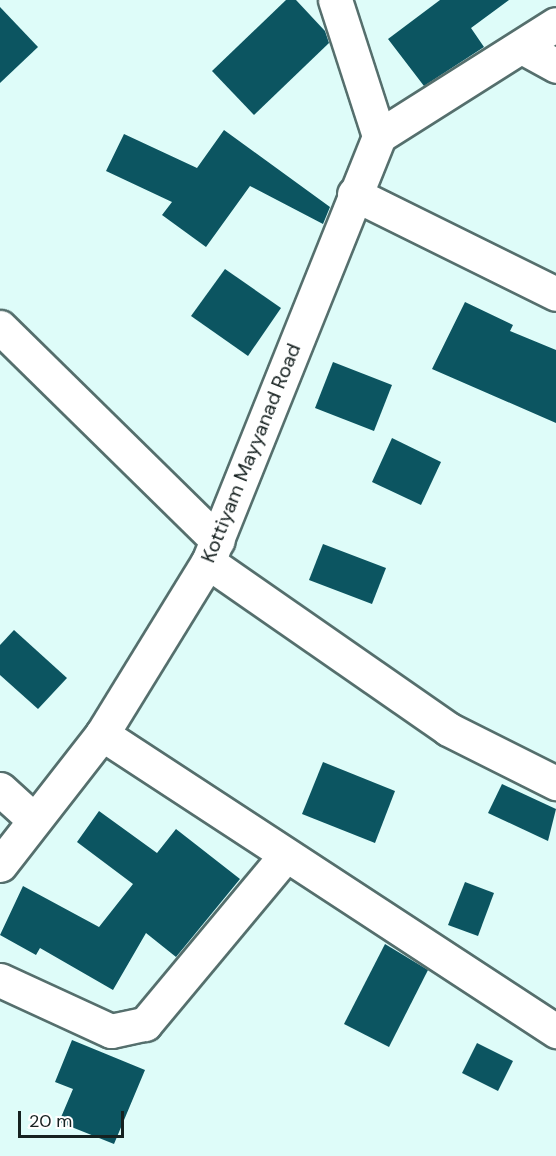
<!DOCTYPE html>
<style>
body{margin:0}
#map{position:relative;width:556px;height:1156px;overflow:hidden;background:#defcf9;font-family:"DM Sans",sans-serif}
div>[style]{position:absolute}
.building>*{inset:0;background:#0c5561}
.roads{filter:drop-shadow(2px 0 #556f6d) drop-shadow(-2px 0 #556f6d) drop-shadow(0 2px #556f6d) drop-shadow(0 -2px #556f6d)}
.minor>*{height:33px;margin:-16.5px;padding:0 16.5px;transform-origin:16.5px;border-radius:16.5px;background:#fff}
span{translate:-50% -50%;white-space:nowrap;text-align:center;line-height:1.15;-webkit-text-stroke:6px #fff;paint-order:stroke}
.street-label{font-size:20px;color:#162120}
.scale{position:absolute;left:18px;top:1111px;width:106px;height:27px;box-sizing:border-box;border:3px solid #162120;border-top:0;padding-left:8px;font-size:18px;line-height:21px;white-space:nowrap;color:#162120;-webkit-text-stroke:4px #fff;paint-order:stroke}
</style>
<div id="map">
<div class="building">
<div style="clip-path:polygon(286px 0,296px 0,325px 31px,329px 43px,254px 115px,212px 71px)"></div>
<div style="clip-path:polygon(440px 0,509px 0,471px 28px,484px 47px,424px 86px,388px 39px)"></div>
<div style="clip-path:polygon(0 7px,38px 47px,0 83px)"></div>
<div style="clip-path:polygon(224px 130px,330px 207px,323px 224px,250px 186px,206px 247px,162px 215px,172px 202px,106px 171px,124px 134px,197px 168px)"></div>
<div style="clip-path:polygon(225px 269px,281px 308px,248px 356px,191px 316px)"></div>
<div style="clip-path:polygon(465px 302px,513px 325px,510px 331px,556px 350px,556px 423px,432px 369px)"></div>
<div style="clip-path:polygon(333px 362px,392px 385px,374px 431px,315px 408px)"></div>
<div style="clip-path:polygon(392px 438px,441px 462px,421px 505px,372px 482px)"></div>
<div style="clip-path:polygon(323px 544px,386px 568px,372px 604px,309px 580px)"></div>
<div style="clip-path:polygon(14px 630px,67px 678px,38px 709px,0 675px,0 645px)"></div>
<div style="clip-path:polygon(323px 762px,395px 791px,375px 843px,302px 814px)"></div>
<div style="clip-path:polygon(502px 784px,556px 809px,548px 841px,488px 813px)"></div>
<div style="clip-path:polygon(99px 811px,157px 853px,176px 829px,240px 879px,176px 957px,146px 933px,113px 990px,40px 948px,36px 955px,0 935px,23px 886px,99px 927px,133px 884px,77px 842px)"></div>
<div style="clip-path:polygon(465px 882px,494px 893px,478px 936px,448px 925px)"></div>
<div style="clip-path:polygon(385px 944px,428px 970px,389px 1047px,344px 1024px)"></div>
<div style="clip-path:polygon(72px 1040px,145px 1070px,114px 1144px,59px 1122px,73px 1089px,55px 1082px)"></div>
<div style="clip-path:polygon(477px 1043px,513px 1061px,498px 1091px,462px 1073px)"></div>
</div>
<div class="roads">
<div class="minor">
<div style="left:524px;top:48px;width:37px;rotate:29deg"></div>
<div style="left:379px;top:136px;width:209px;rotate:-32.3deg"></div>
<div style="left:354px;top:194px;width:225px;rotate:26.3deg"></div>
<div style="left:0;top:327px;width:305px;rotate:44.5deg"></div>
<div style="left:208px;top:562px;width:292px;rotate:34.8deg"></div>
<div style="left:448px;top:729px;width:121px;rotate:26.6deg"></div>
<div style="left:102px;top:734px;width:543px;rotate:33.19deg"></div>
<div style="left:0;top:789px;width:43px;rotate:42.2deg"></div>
<div style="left:0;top:865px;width:166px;rotate:-52.1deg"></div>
<div style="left:102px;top:734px;width:202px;rotate:-58.4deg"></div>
<div style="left:208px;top:562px;width:459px;rotate:-68.1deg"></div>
<div style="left:379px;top:136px;width:143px;rotate:-107.9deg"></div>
<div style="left:0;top:980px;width:122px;rotate:24.7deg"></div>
<div style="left:111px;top:1031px;width:35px;rotate:-12deg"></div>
<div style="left:145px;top:1024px;width:219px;rotate:-50.2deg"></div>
</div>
</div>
<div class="street-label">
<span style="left:251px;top:453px;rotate:-68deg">Kottiyam Mayyanad Road</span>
</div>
<div class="scale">20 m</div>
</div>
